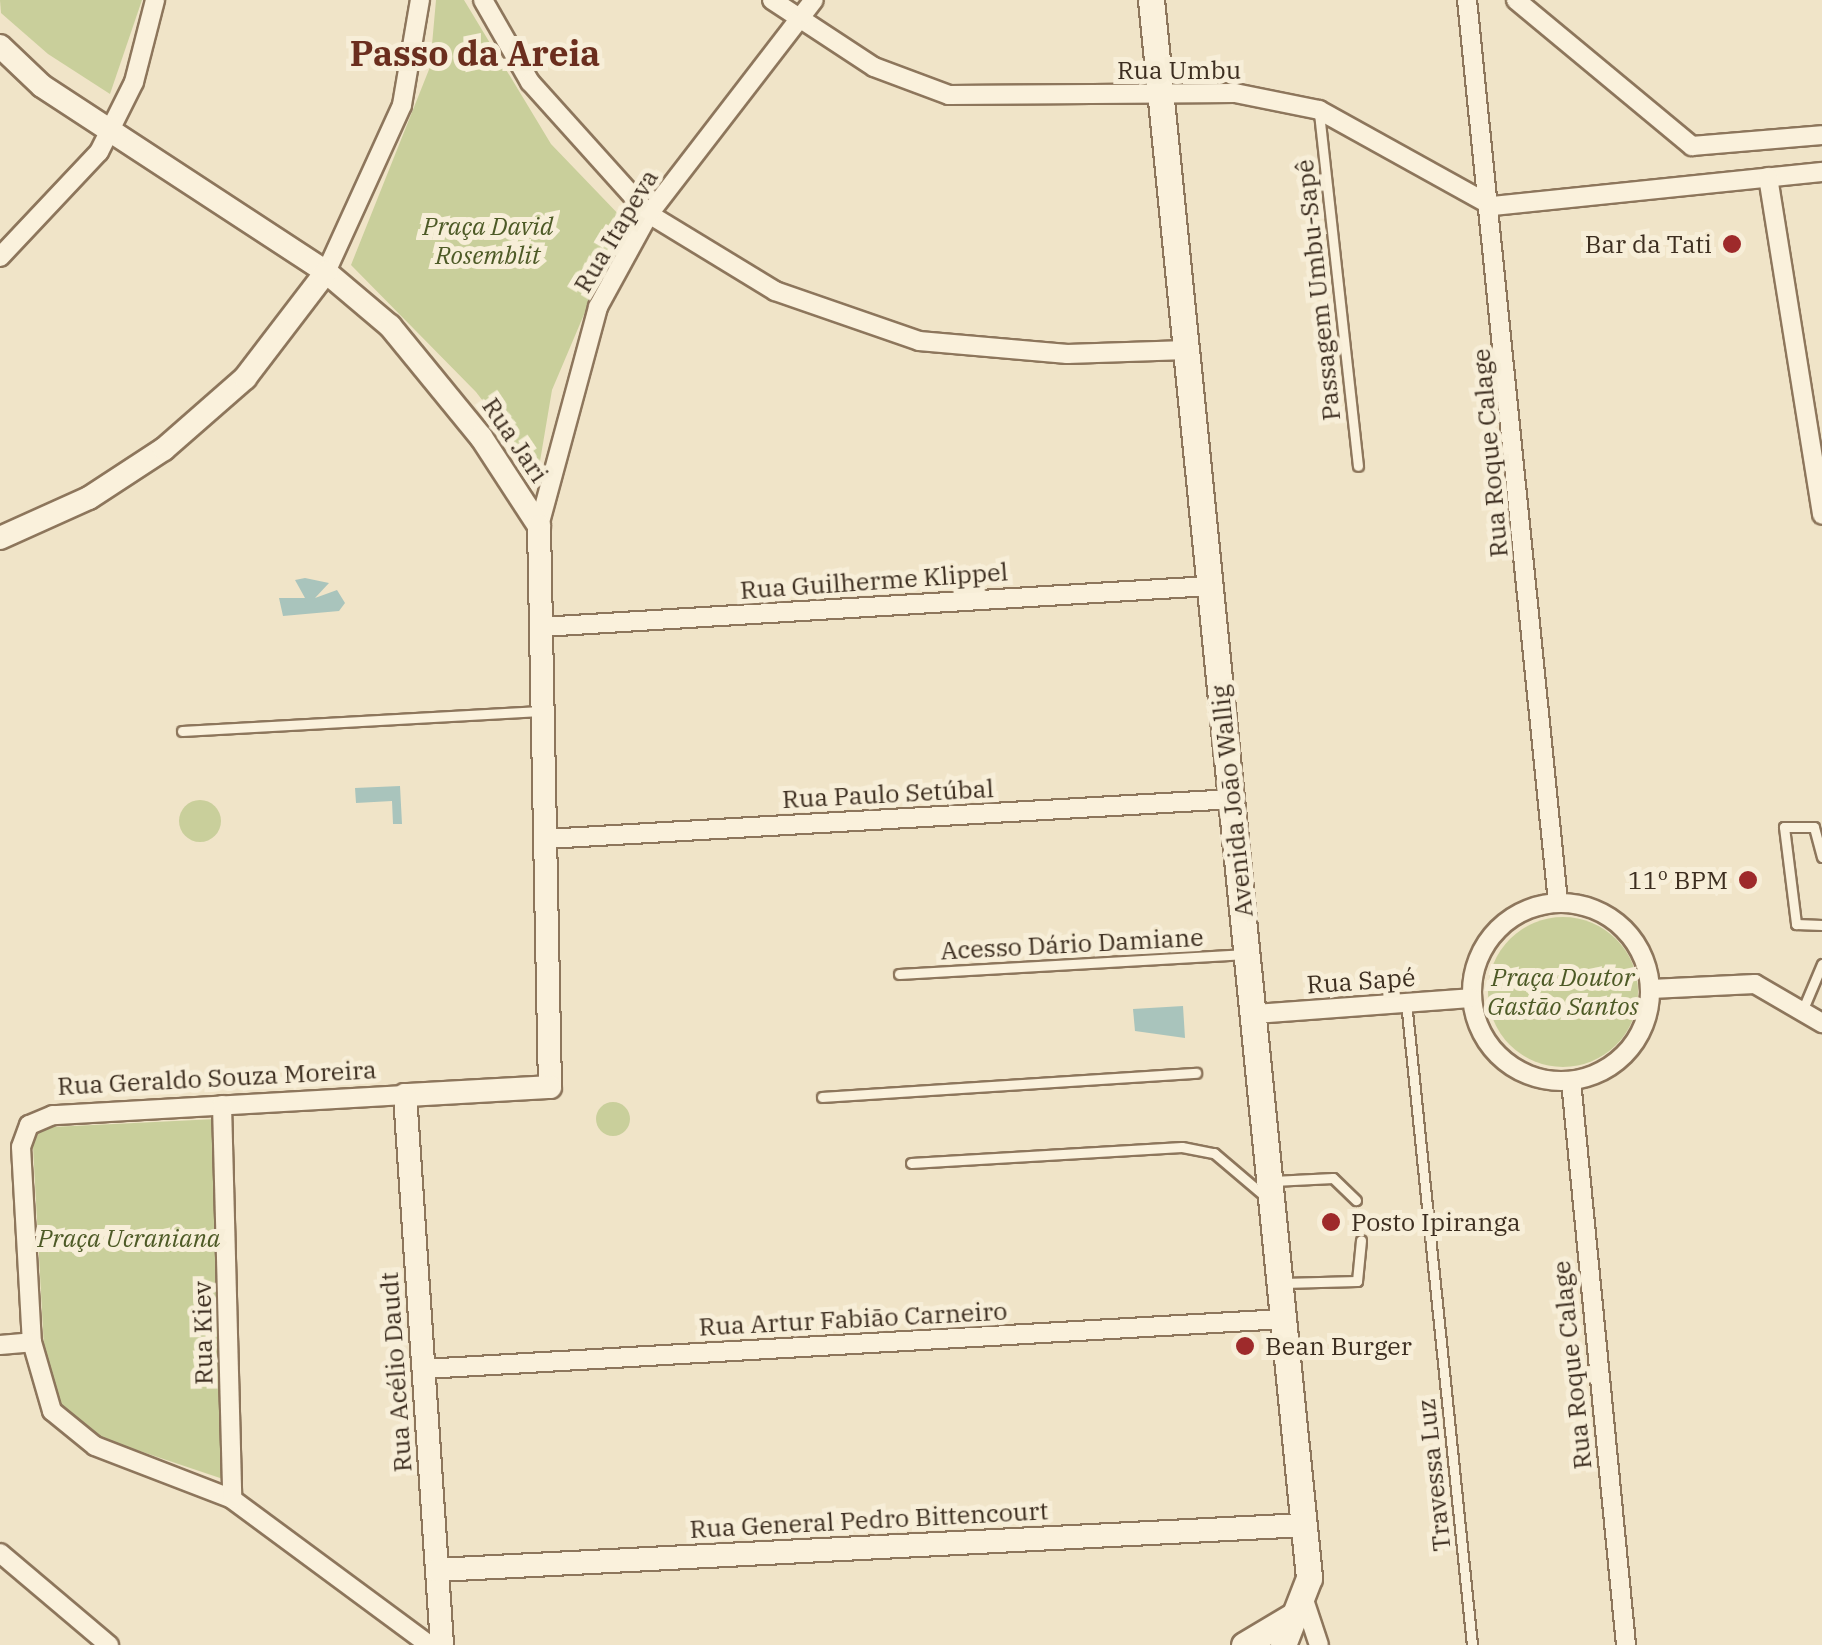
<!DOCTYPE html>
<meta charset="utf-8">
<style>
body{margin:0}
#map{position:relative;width:1822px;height:1645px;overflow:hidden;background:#f0e4c8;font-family:"IBM Plex Serif",serif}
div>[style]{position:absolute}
.green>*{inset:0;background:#c9cf9b}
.round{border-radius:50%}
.water>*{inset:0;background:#a9c4bc}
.roads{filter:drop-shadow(2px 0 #8d765c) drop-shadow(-2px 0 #8d765c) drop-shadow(0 2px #8d765c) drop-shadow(0 -2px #8d765c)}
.service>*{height:9px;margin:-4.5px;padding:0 4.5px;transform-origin:4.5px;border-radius:4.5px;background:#faf1dc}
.minor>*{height:18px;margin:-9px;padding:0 9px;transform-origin:9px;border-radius:9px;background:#faf1dc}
.minor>.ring{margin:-9px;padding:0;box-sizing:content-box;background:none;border:18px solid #faf1dc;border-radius:50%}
.tertiary>*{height:22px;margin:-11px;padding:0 11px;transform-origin:11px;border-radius:11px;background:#faf1dc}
.secondary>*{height:25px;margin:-12.5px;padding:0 12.5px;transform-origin:12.5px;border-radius:12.5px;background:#faf1dc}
.dots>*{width:28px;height:28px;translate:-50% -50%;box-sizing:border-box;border:5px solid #f7eed8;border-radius:50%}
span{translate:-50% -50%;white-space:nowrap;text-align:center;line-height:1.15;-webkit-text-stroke:10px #f7eed8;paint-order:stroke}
.street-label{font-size:25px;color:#3d2e20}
.park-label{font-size:25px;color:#4d5a26;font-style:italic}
.poi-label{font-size:25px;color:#3d2e20}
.right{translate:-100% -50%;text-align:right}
.left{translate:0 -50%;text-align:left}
.district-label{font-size:35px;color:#6b2e1e;font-weight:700}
</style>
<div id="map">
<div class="green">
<div style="clip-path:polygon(0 0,142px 0,110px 94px,48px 54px,1px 13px)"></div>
<div style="clip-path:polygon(436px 0,464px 0,551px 144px,624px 220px,552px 390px,538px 473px,476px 392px,351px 265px,430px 67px)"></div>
<div class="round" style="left:179px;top:800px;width:42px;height:42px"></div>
<div class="round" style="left:1488px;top:917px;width:150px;height:150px"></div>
<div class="round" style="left:596px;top:1102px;width:34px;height:34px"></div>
<div style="clip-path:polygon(216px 1119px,229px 1481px,92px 1435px,58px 1408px,44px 1348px,32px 1128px)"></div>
</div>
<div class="water">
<div style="clip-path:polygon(305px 578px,329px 583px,315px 598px,337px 590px,345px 603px,339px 611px,283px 616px,279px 598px,305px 598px,295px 580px)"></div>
<div style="clip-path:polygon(400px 786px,402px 824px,393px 824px,392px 801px,356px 803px,355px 788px)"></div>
<div style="clip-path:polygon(1183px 1006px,1185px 1038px,1135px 1031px,1133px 1009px)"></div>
</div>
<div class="roads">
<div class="service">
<div style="left:1319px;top:113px;width:355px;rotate:83.7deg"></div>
<div style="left:182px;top:731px;width:359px;rotate:-3.2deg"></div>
<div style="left:1822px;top:857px;width:31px;rotate:-105deg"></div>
<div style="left:1814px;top:827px;width:30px;rotate:180deg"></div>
<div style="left:1784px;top:827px;width:98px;rotate:82.9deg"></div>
<div style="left:1796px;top:924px;width:26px;rotate:2deg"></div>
<div style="left:899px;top:974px;width:348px;rotate:-3.3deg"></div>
<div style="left:1406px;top:1002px;width:646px;rotate:84.14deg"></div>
<div style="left:1803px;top:1009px;width:49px;rotate:-67.1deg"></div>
<div style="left:822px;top:1097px;width:375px;rotate:-3.7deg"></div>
<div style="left:911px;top:1163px;width:271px;rotate:-3.4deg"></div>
<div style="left:1182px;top:1147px;width:33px;rotate:11deg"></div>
<div style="left:1214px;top:1153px;width:62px;rotate:40.4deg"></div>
<div style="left:1273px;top:1181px;width:60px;rotate:-2.9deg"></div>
<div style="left:1333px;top:1178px;width:32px;rotate:44deg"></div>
<div style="left:1283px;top:1283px;width:74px;rotate:-1.5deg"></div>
<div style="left:1357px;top:1281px;width:41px;rotate:-84.4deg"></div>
</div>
<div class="minor">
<div style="left:483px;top:0;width:95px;rotate:60.2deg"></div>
<div style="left:530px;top:82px;width:178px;rotate:48deg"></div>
<div style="left:649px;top:214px;width:148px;rotate:31.4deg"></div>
<div style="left:775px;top:291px;width:152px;rotate:19.1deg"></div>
<div style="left:919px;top:341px;width:149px;rotate:5deg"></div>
<div style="left:1067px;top:354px;width:120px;rotate:-1.9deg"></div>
<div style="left:772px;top:0;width:122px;rotate:33.3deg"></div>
<div style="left:874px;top:67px;width:80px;rotate:20.5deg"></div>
<div style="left:949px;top:95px;width:286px;rotate:-0.4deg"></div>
<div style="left:1235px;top:93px;width:86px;rotate:11.4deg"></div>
<div style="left:1319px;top:110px;width:198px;rotate:29deg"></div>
<div style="left:1492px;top:206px;width:332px;rotate:-5.9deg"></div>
<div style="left:1467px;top:0;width:907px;rotate:84.24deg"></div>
<div style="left:1516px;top:0;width:229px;rotate:39.7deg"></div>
<div style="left:1692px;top:146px;width:130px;rotate:-4.8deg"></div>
<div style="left:1768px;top:177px;width:342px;rotate:80.9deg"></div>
<div style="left:0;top:257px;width:144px;rotate:-46.7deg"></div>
<div style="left:99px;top:152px;width:78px;rotate:-63.4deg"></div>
<div style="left:134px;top:82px;width:85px;rotate:-75.6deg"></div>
<div style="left:326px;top:272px;width:183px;rotate:-65.5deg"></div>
<div style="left:402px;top:105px;width:107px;rotate:-80.3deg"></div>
<div style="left:539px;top:526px;width:227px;rotate:-74.9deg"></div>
<div style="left:598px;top:307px;width:106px;rotate:-61.3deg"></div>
<div style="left:649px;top:214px;width:270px;rotate:-52.4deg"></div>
<div style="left:541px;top:627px;width:669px;rotate:-3.51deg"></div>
<div style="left:546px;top:839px;width:688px;rotate:-3.33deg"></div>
<div class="ring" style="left:1472px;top:903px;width:160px;height:160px"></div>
<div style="left:1651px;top:989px;width:104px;rotate:-2.8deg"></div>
<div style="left:1755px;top:984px;width:78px;rotate:30.2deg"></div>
<div style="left:1254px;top:1014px;width:218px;rotate:-4.2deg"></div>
<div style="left:1571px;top:1081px;width:567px;rotate:84.43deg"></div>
<div style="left:405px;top:1095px;width:353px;rotate:176.7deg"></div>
<div style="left:53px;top:1115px;width:26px;rotate:157deg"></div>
<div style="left:29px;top:1125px;width:23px;rotate:110deg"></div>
<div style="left:21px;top:1147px;width:195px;rotate:86.8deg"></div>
<div style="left:32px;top:1342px;width:72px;rotate:73.8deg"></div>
<div style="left:52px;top:1411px;width:55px;rotate:39.1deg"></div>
<div style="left:95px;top:1446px;width:147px;rotate:21.1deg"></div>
<div style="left:232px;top:1499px;width:245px;rotate:36.5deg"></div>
<div style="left:222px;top:1105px;width:394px;rotate:88.5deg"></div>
<div style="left:0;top:1345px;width:32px;rotate:-5deg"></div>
<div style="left:424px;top:1369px;width:861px;rotate:-3.33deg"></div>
<div style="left:0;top:1553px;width:143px;rotate:40.2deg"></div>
<div style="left:1305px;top:1603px;width:44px;rotate:71.6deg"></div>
</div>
<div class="tertiary">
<div style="left:0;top:46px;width:58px;rotate:43.6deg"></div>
<div style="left:42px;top:86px;width:339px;rotate:33.2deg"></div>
<div style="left:326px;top:272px;width:84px;rotate:40.2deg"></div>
<div style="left:390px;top:326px;width:144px;rotate:50.7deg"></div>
<div style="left:481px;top:437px;width:106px;rotate:56.9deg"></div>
<div style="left:539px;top:526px;width:561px;rotate:88.88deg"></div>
<div style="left:550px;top:1087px;width:145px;rotate:176.8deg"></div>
<div style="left:405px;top:1095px;width:551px;rotate:86.15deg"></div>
<div style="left:0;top:538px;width:98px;rotate:-24.2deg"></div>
<div style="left:89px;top:498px;width:90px;rotate:-33.2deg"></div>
<div style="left:164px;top:449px;width:108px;rotate:-41.2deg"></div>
<div style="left:245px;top:378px;width:133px;rotate:-52.6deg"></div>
<div style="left:437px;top:1570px;width:868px;rotate:-2.97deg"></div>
</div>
<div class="secondary">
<div style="left:1151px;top:0;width:1586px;rotate:84.28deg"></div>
<div style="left:1309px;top:1578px;width:72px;rotate:111.2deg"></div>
<div style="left:1244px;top:1645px;width:61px;rotate:-30.8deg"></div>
</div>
</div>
<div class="dots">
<div style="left:1732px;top:244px;background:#9e2a2b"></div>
<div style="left:1748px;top:880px;background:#9e2a2b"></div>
<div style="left:1331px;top:1222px;background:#9e2a2b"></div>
<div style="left:1245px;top:1346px;background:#9e2a2b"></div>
</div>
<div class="street-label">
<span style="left:1179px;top:70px">Rua Umbu</span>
<span style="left:616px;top:231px;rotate:-59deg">Rua Itapeva</span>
<span style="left:1318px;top:290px;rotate:-96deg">Passagem Umbu-Sapê</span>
<span style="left:515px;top:440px;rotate:56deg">Rua Jari</span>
<span style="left:1490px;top:453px;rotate:-95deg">Rua Roque Calage</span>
<span style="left:874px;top:581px;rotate:-4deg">Rua Guilherme Klippel</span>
<span style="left:888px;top:794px;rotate:-3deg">Rua Paulo Setúbal</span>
<span style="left:1232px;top:801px;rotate:-96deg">Avenida João Wallig</span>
<span style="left:1072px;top:944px;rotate:-3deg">Acesso Dário Damiane</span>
<span style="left:1361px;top:981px;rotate:-4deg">Rua Sapé</span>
<span style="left:217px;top:1078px;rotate:-3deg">Rua Geraldo Souza Moreira</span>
<span style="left:853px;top:1319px;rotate:-3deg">Rua Artur Fabião Carneiro</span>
<span style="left:203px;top:1333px;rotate:-91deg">Rua Kiev</span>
<span style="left:1572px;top:1365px;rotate:-96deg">Rua Roque Calage</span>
<span style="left:396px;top:1372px;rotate:-94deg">Rua Acélio Daudt</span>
<span style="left:1434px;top:1475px;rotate:-96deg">Travessa Luz</span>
<span style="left:869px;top:1520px;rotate:-3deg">Rua General Pedro Bittencourt</span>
</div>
<div class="park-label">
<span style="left:488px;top:241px">Praça David<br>Rosemblit</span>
<span style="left:1563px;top:992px">Praça Doutor<br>Gastão Santos</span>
<span style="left:129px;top:1238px">Praça Ucraniana</span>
</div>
<div class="poi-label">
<span class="right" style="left:1712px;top:244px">Bar da Tati</span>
<span class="right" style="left:1728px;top:880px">11º BPM</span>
<span class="left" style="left:1351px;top:1222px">Posto Ipiranga</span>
<span class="left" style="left:1265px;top:1346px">Bean Burger</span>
</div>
<div class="district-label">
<span style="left:475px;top:53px">Passo da Areia</span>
</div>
</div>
